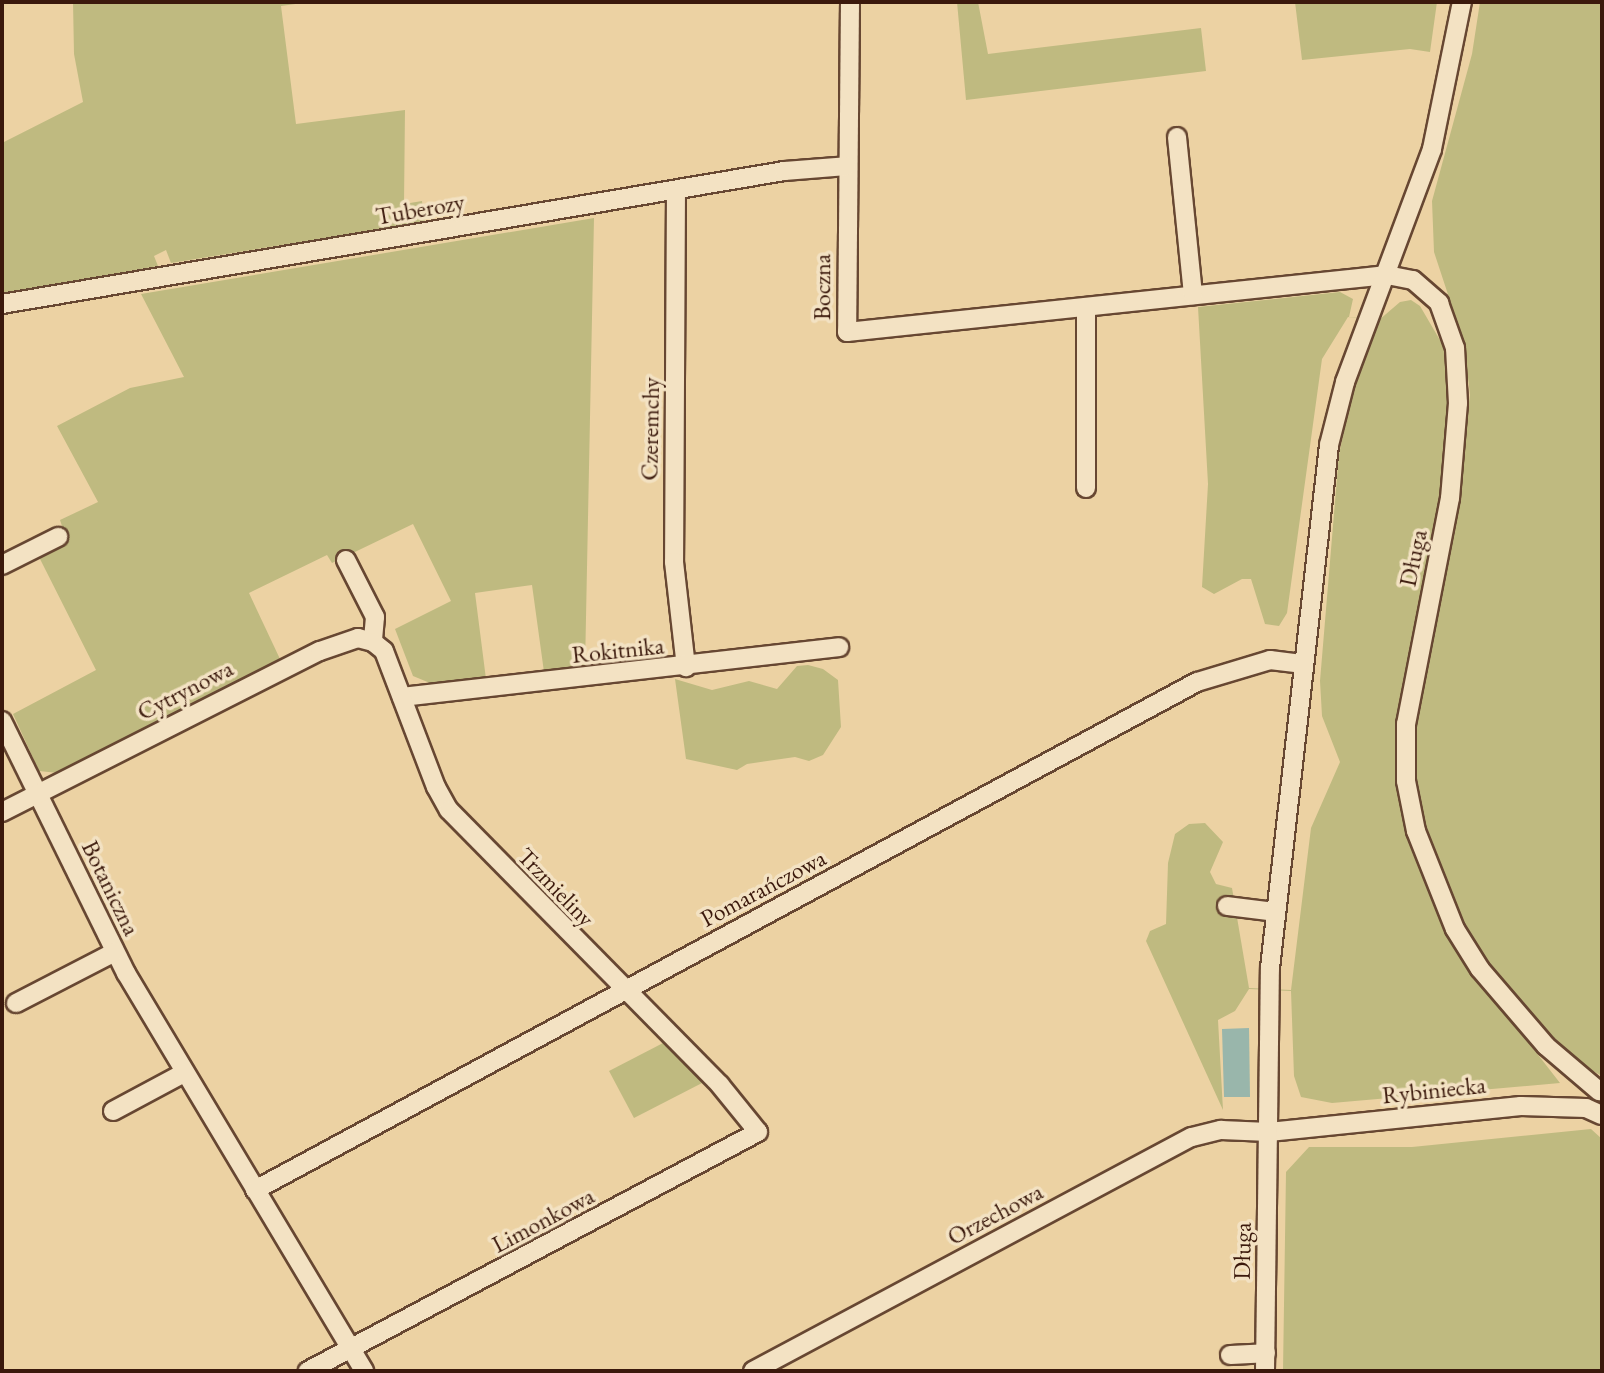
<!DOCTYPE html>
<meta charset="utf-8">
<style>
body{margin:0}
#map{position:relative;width:1604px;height:1373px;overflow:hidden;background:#ecd2a3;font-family:"EB Garamond",serif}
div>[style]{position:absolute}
.green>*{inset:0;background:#bfba80}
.water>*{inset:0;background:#99b6ab}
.roads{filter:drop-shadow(2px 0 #674732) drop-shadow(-2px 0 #674732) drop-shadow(0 2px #674732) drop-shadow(0 -2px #674732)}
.minor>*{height:18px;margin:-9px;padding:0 9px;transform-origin:9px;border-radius:9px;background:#f3e2c3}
span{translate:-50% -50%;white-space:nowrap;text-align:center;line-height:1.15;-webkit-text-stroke:7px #f3e2c3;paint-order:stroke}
.street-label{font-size:24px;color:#3b190c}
.frame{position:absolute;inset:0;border:4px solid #3b190c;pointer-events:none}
</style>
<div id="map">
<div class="green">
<div style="clip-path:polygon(73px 2px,310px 2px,281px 6px,296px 124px,405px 110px,404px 204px,422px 201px,425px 222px,171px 263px,166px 250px,154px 256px,158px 266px,2px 294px,2px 143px,83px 102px,74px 54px)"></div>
<div style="clip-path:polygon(957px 2px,978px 2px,988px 54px,1201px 28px,1206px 71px,966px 100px)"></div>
<div style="clip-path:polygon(1295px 2px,1437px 2px,1430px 52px,1410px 49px,1302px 60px)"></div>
<div style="clip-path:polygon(1480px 2px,1602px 2px,1602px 1076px,1568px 1057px,1497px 981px,1411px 834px,1436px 907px,1465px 961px,1560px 1083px,1332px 1103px,1301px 1097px,1294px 1076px,1291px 991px,1249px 989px,1235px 1011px,1218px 1020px,1223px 1110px,1146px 941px,1150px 931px,1166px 924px,1168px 863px,1175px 834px,1189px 824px,1205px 823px,1223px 842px,1210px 872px,1216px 884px,1232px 888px,1249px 988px,1291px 990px,1311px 828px,1340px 762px,1322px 716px,1320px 681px,1339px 454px,1353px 391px,1379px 321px,1348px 317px,1322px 359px,1287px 613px,1279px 626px,1265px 624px,1251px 579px,1242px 579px,1214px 594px,1202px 587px,1208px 484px,1198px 307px,1340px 292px,1353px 299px,1349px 317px,1379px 320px,1400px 302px,1411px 300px,1420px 306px,1444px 347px,1449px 432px,1437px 524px,1403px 698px,1412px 711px,1453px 516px,1470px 395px,1464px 343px,1434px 252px,1432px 201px,1472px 54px)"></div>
<div style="clip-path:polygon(594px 218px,585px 668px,544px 672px,532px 585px,475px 593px,486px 679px,430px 683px,413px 676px,395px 629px,451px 601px,413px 524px,332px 563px,327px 555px,249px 593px,280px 659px,58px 773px,39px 771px,13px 714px,96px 670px,39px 557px,67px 541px,60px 520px,98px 502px,57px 426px,130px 388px,184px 377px,141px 294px)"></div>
<div style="clip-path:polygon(808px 665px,823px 669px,838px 680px,841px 727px,823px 755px,809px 761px,795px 757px,747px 764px,737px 770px,686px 759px,675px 679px,712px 690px,749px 681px,777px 689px,797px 666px)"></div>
<div style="clip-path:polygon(665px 1042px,704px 1082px,634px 1118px,609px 1071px)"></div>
<div style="clip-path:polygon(1591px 1129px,1602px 1139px,1602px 1371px,1283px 1371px,1286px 1172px,1309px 1147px,1412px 1147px)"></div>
</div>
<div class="water">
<div style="clip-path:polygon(1249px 1028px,1250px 1097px,1224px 1097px,1222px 1029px)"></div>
</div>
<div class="roads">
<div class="minor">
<div style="left:850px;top:2px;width:330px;rotate:90.5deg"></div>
<div style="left:847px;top:332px;width:543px;rotate:-6.03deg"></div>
<div style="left:1387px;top:275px;width:26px;rotate:11deg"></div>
<div style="left:1413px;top:280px;width:35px;rotate:41deg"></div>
<div style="left:1439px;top:303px;width:48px;rotate:70.4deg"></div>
<div style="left:1455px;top:348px;width:55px;rotate:86.9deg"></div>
<div style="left:1458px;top:403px;width:95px;rotate:94.8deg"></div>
<div style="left:1450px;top:498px;width:230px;rotate:101deg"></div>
<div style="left:1406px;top:724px;width:57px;rotate:90deg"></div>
<div style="left:1406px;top:781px;width:51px;rotate:78.7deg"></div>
<div style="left:1416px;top:831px;width:105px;rotate:68.3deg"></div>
<div style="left:1455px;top:929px;width:47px;rotate:58deg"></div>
<div style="left:1480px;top:969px;width:101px;rotate:49.4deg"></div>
<div style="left:1546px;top:1046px;width:70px;rotate:40.3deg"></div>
<div style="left:1177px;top:137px;width:159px;rotate:84.2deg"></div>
<div style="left:676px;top:190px;width:372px;rotate:90.3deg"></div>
<div style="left:674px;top:562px;width:106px;rotate:83.5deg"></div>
<div style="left:2px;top:304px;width:793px;rotate:-9.65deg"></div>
<div style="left:784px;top:171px;width:63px;rotate:-4.5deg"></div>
<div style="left:1086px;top:307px;width:181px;rotate:90deg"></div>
<div style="left:346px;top:560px;width:64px;rotate:63deg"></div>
<div style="left:375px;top:617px;width:25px;rotate:95deg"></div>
<div style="left:2px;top:565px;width:63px;rotate:-26.6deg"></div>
<div style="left:402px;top:697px;width:440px;rotate:-6.5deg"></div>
<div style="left:2px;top:721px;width:281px;rotate:63.8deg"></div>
<div style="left:126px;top:973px;width:464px;rotate:59.1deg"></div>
<div style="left:2px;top:812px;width:356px;rotate:-26.9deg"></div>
<div style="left:320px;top:651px;width:40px;rotate:-18.9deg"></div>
<div style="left:358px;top:638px;width:16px;rotate:15deg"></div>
<div style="left:373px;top:642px;width:14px;rotate:39deg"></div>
<div style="left:384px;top:651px;width:146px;rotate:69.1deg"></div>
<div style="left:436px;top:787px;width:26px;rotate:61deg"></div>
<div style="left:449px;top:810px;width:386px;rotate:45.4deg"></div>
<div style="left:720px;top:1085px;width:60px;rotate:51deg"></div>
<div style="left:758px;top:1132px;width:510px;rotate:152.03deg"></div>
<div style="left:1227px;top:906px;width:49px;rotate:7deg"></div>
<div style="left:16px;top:1003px;width:111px;rotate:-27.3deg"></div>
<div style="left:113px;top:1111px;width:81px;rotate:-28.2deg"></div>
<div style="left:255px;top:1190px;width:1070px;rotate:-28.34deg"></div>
<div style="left:1197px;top:682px;width:76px;rotate:-16.8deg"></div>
<div style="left:1270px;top:660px;width:34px;rotate:7deg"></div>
<div style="left:1230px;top:1355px;width:36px;rotate:-3deg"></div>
<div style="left:753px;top:1371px;width:497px;rotate:-28.1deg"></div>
<div style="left:1192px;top:1137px;width:30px;rotate:-14deg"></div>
<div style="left:1221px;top:1130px;width:48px;rotate:2.4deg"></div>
<div style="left:1269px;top:1132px;width:253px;rotate:-5.9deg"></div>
<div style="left:1521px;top:1106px;width:65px;rotate:1.8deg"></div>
<div style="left:1586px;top:1108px;width:17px;rotate:24deg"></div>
<div style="left:1265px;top:1371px;width:403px;rotate:-89.3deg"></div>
<div style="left:1270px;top:968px;width:526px;rotate:-83.56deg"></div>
<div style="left:1329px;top:445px;width:65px;rotate:-75.7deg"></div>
<div style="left:1345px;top:382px;width:249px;rotate:-69.5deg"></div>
<div style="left:1432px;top:149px;width:150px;rotate:-78.5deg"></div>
</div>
</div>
<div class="street-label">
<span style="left:420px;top:209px;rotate:-10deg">Tuberozy</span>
<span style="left:822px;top:287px;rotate:-90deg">Boczna</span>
<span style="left:650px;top:429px;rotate:-89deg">Czeremchy</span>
<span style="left:1413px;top:558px;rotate:-78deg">Długa</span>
<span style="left:618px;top:650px;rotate:-6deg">Rokitnika</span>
<span style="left:185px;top:690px;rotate:-27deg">Cytrynowa</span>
<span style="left:556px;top:887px;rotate:46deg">Trzmieliny</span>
<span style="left:111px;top:888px;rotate:64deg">Botaniczna</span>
<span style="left:763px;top:888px;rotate:-28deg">Pomarańczowa</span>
<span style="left:1434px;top:1090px;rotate:-6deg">Rybiniecka</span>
<span style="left:995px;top:1214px;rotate:-28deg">Orzechowa</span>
<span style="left:543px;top:1220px;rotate:-28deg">Limonkowa</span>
<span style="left:1242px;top:1251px;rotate:-89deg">Długa</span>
</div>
<div class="frame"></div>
</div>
